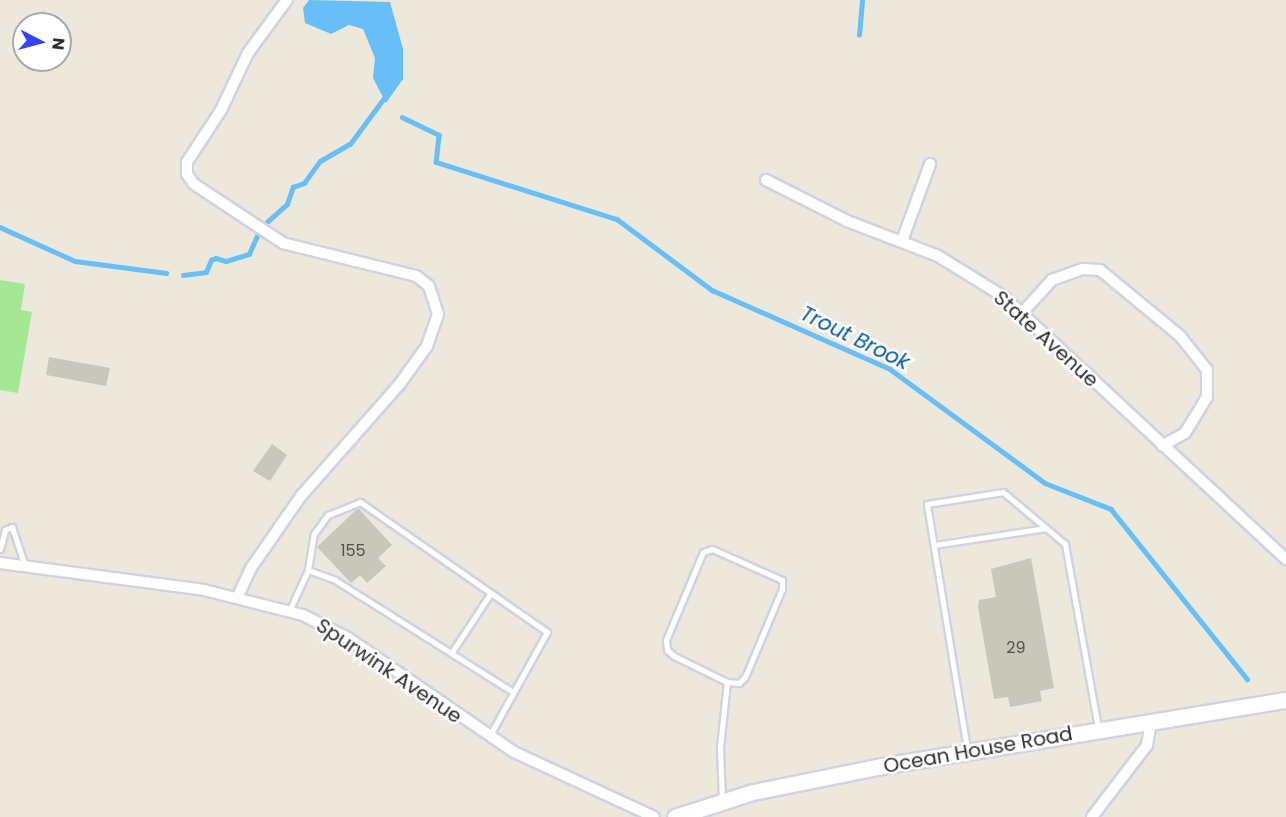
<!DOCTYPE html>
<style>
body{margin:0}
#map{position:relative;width:1286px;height:817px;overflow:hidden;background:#ede8dc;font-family:Poppins,sans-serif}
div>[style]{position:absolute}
.green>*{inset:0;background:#a6e795}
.water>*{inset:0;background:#68bef6}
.stream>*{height:4.5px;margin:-2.25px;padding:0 2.25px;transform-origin:2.25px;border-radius:2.25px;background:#68bef6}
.building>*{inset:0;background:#c9c6ba}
.roads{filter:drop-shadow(2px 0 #d1d2e4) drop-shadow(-2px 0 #d1d2e4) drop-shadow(0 2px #d1d2e4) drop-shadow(0 -2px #d1d2e4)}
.lane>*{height:5px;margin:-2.5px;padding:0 2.5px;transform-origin:2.5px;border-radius:2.5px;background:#fff}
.street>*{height:10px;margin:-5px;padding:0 5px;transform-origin:5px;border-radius:5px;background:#fff}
.secondary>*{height:15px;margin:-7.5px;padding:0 7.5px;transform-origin:7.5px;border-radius:7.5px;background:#fff}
span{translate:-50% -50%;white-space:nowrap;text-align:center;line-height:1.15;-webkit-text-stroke:5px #fff;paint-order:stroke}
.number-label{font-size:16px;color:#52524f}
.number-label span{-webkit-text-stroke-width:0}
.street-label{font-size:20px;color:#2b2b2b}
.water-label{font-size:21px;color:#0559a4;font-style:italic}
.north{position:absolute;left:12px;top:12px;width:60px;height:60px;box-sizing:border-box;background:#fff;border:2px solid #aaa;border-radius:50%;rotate:96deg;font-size:16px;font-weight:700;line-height:24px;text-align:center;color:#2b2b2b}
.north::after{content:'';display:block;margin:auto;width:21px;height:27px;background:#3742ff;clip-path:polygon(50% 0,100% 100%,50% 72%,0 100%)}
</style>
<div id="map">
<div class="green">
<div style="clip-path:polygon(0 280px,25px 284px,21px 310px,32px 312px,18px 393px,0 390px)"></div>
</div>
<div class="water">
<div style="clip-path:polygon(309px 0,390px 2px,403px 49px,403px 79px,386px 103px,373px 78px,375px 58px,363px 29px,349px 25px,331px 34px,305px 23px,303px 8px)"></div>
</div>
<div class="stream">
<div style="left:859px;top:35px;width:35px;rotate:-85deg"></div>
<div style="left:402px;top:117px;width:41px;rotate:25.9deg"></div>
<div style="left:439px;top:135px;width:27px;rotate:96deg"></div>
<div style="left:436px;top:162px;width:190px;rotate:17.5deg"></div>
<div style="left:617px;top:219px;width:119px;rotate:36.8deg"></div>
<div style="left:712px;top:290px;width:195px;rotate:23.9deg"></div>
<div style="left:890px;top:369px;width:192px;rotate:36.3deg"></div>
<div style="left:1045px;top:483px;width:71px;rotate:21.5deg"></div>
<div style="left:1111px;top:509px;width:218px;rotate:51.3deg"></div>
<div style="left:267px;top:222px;width:27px;rotate:-42deg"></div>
<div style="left:287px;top:204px;width:18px;rotate:-71deg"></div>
<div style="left:293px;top:187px;width:12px;rotate:-20deg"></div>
<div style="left:304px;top:183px;width:27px;rotate:-54deg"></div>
<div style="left:320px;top:161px;width:34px;rotate:-30deg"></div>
<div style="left:350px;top:144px;width:57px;rotate:-53.5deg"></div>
<div style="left:0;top:227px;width:82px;rotate:24.4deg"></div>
<div style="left:75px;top:261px;width:92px;rotate:7.5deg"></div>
<div style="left:183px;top:275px;width:23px;rotate:-7deg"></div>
<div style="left:206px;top:272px;width:13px;rotate:-67deg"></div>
<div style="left:211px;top:260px;width:5px;rotate:-22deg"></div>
<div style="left:216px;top:258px;width:10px;rotate:17deg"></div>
<div style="left:226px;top:261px;width:24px;rotate:-17deg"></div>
<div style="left:249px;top:254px;width:20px;rotate:-66deg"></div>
</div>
<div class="building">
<div style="clip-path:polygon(49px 357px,110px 368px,106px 386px,46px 375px)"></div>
<div style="clip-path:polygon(272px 444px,287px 455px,270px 481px,253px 471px)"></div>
<div style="clip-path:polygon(358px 508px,392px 545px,378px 558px,386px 566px,367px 583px,360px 575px,351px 583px,317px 547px)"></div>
<div style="clip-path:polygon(1031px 558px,1054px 688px,1040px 691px,1042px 701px,1010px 707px,1008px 697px,994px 699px,978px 607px,979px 600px,996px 597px,991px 569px)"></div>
</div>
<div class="roads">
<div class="lane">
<div style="left:934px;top:545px;width:113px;rotate:-8.6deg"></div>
<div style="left:0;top:549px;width:20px;rotate:-75deg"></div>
<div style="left:5px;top:530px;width:8px;rotate:-23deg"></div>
<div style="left:12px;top:527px;width:41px;rotate:71.6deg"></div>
<div style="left:308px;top:570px;width:29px;rotate:20deg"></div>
<div style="left:335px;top:580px;width:210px;rotate:32.2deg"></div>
<div style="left:289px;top:611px;width:45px;rotate:-65.1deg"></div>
<div style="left:308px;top:570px;width:36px;rotate:-81deg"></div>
<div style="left:314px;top:534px;width:24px;rotate:-54deg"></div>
<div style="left:328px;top:515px;width:35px;rotate:-22deg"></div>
<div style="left:360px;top:502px;width:228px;rotate:34.8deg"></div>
<div style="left:547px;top:632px;width:118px;rotate:119deg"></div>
<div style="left:452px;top:652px;width:69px;rotate:-56.8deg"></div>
<div style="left:967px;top:749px;width:248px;rotate:-99.3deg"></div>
<div style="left:927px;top:504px;width:77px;rotate:-9deg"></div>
<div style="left:1003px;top:492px;width:81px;rotate:40deg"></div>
<div style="left:1065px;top:544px;width:187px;rotate:79.8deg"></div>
<div style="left:722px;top:800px;width:53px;rotate:-92.2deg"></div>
<div style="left:720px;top:747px;width:65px;rotate:-83.9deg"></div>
<div style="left:727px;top:682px;width:12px;rotate:5deg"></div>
<div style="left:739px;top:683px;width:8px;rotate:-45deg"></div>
<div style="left:745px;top:677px;width:95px;rotate:-67.2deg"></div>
<div style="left:782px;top:589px;width:9px;rotate:-90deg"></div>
<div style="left:782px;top:580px;width:77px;rotate:-156.1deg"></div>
<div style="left:712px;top:549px;width:9px;rotate:162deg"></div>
<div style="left:703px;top:552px;width:95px;rotate:112.8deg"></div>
<div style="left:666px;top:640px;width:10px;rotate:84deg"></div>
<div style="left:667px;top:650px;width:9px;rotate:41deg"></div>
<div style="left:674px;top:656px;width:59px;rotate:26.1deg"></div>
</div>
<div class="street">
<div style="left:766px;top:180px;width:91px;rotate:26.8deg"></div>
<div style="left:847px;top:221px;width:97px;rotate:21deg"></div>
<div style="left:938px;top:256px;width:78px;rotate:31.8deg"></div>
<div style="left:1004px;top:297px;width:385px;rotate:42.9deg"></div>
<div style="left:902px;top:241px;width:82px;rotate:-70deg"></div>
<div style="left:1022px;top:313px;width:45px;rotate:-47.7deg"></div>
<div style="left:1052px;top:280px;width:33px;rotate:-20deg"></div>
<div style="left:1083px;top:269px;width:17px;rotate:3deg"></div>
<div style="left:1100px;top:270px;width:104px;rotate:39.5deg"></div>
<div style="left:1180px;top:336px;width:43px;rotate:51.5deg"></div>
<div style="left:1207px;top:370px;width:27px;rotate:90deg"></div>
<div style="left:1207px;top:397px;width:42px;rotate:121.4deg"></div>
<div style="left:1185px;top:433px;width:26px;rotate:151deg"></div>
<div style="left:0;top:563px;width:206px;rotate:7.5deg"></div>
<div style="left:204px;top:590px;width:102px;rotate:14.2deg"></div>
<div style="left:303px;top:615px;width:51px;rotate:27.1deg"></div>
<div style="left:348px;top:638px;width:201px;rotate:34.5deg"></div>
<div style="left:514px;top:752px;width:154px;rotate:24.9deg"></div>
<div style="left:238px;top:596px;width:31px;rotate:-65deg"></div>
<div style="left:251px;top:568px;width:88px;rotate:-55.2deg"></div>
<div style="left:301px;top:496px;width:148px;rotate:-48.6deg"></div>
<div style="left:399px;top:385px;width:48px;rotate:-54.3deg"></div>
<div style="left:427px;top:346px;width:34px;rotate:-71deg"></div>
<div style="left:438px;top:314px;width:29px;rotate:-108deg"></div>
<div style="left:429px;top:286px;width:16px;rotate:-142deg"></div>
<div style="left:416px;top:276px;width:137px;rotate:-166.1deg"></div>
<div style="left:283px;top:243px;width:107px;rotate:-146.5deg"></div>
<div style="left:194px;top:184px;width:12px;rotate:-125deg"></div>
<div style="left:187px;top:174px;width:12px;rotate:-90deg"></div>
<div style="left:187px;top:162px;width:62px;rotate:-56.8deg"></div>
<div style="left:221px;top:110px;width:63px;rotate:-64.7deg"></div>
<div style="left:248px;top:53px;width:66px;rotate:-53.7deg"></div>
<div style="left:1092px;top:817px;width:91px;rotate:-52.6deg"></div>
<div style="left:1147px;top:745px;width:23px;rotate:-80deg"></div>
</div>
<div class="secondary">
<div style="left:675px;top:817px;width:82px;rotate:-17.8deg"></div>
<div style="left:753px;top:792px;width:132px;rotate:-11.4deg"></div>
<div style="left:882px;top:766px;width:409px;rotate:-9.3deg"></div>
</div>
</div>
<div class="number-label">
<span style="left:353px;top:551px">155</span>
<span style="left:1016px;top:648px">29</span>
</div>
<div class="street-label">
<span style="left:1046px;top:339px;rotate:42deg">State Avenue</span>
<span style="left:389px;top:671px;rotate:34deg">Spurwink Avenue</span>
<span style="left:978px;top:750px;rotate:-10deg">Ocean House Road</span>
</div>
<div class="water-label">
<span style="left:855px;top:338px;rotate:26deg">Trout Brook</span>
</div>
<div class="north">N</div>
</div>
